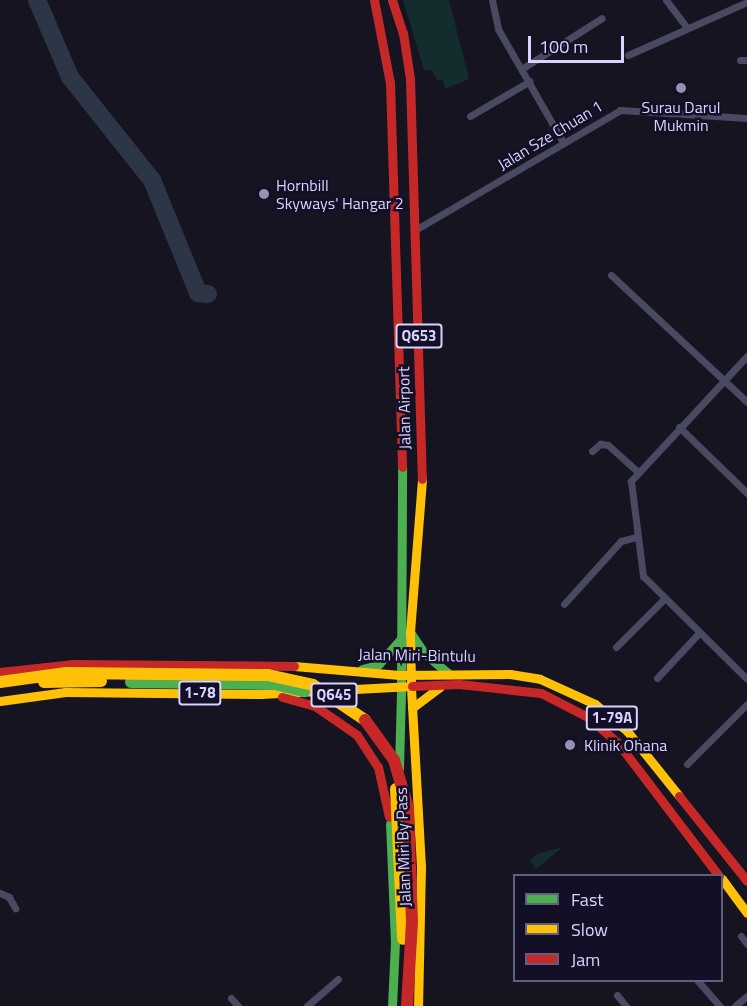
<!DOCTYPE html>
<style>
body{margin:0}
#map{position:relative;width:747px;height:1006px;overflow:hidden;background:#161421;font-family:"Titillium Web",sans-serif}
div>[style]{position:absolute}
.green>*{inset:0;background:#132c2d}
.taxiway>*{height:18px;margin:-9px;padding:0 9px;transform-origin:9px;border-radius:9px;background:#2c3646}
.street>*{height:7px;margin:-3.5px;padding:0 3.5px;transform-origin:3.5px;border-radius:3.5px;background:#4a4962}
.fast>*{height:9px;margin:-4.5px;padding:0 4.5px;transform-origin:4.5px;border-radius:4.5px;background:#4caf50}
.slow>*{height:9px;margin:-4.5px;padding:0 4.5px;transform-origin:4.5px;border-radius:4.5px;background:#ffc107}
.jam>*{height:9px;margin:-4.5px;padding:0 4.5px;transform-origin:4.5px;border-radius:4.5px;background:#c62828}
.fast-bridge>*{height:12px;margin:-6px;padding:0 6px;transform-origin:6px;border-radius:6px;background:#4caf50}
.slow-bridge>*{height:12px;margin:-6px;padding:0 6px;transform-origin:6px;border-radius:6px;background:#ffc107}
.jam-bridge>*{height:12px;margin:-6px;padding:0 6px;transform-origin:6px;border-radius:6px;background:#c62828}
.dots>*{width:16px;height:16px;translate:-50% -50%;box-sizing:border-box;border:3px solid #130f26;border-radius:50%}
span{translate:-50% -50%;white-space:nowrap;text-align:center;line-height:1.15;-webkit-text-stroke:5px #130f26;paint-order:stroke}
.shield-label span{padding:2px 4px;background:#130f26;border:2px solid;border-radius:4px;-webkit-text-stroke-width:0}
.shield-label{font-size:15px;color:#d9d4ff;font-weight:700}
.poi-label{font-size:16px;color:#d9d4ff}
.left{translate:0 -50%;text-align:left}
.street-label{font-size:16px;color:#d9d4ff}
.legend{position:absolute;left:513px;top:874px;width:210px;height:108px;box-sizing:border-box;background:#130f26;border:2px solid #625e7d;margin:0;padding:8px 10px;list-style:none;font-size:18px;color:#d9d4ff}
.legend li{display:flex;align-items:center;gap:12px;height:30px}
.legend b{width:30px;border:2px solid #625e7d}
.scale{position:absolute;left:528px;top:36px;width:96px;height:27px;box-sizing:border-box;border:3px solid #d9d4ff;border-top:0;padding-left:8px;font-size:18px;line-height:21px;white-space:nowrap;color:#d9d4ff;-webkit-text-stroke:4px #130f26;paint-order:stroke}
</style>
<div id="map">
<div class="green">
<div style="clip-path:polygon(403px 0,449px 0,469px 79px,445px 89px,443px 81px,436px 79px,432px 70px,424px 70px)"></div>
<div style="clip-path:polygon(563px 847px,536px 869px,530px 860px,537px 854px)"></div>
</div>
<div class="taxiway">
<div style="left:37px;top:0;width:84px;rotate:66.8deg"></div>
<div style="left:70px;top:77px;width:132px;rotate:51.5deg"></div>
<div style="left:152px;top:180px;width:122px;rotate:67.8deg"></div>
<div style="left:198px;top:293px;width:10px;rotate:6deg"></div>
</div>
<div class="street">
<div style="left:492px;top:0;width:30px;rotate:78deg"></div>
<div style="left:498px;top:29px;width:130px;rotate:60.1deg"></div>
<div style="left:666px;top:0;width:35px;rotate:53deg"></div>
<div style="left:628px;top:55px;width:130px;rotate:-24deg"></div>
<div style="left:740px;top:60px;width:7px"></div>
<div style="left:523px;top:68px;width:93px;rotate:-32.3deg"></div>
<div style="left:470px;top:116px;width:69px;rotate:-30.3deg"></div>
<div style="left:415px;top:230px;width:238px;rotate:-30.3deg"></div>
<div style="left:620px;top:110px;width:127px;rotate:3.6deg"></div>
<div style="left:611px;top:275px;width:186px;rotate:43deg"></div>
<div style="left:747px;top:356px;width:171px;rotate:132.9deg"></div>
<div style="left:631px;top:481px;width:96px;rotate:82.8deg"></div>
<div style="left:643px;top:576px;width:146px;rotate:44.7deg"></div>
<div style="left:679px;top:427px;width:95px;rotate:44.1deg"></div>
<div style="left:592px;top:451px;width:11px;rotate:-41deg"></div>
<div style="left:600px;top:444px;width:8px;rotate:7deg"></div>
<div style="left:608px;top:445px;width:39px;rotate:42deg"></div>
<div style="left:564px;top:604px;width:85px;rotate:-47.9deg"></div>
<div style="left:621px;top:541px;width:16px;rotate:-15deg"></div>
<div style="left:616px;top:647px;width:68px;rotate:-45deg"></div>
<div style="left:657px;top:678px;width:62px;rotate:-47deg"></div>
<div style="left:687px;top:764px;width:85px;rotate:-45deg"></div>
<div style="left:0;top:893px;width:10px;rotate:24deg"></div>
<div style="left:9px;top:897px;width:13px;rotate:61deg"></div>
<div style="left:741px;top:936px;width:10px;rotate:53deg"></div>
<div style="left:697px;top:980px;width:35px;rotate:49deg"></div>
<div style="left:617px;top:995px;width:14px;rotate:51deg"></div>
<div style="left:231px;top:998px;width:11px;rotate:49deg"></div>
<div style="left:307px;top:1006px;width:41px;rotate:-41.1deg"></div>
<div style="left:735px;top:1006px;width:16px;rotate:-40deg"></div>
</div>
<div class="fast">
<div style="left:410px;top:632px;width:25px;rotate:56deg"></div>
<div style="left:424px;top:653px;width:33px;rotate:40deg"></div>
<div style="left:362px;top:669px;width:16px;rotate:-14deg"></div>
<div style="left:378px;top:665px;width:33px;rotate:-49deg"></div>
<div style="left:401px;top:683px;width:216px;rotate:-89.7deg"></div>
<div style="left:399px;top:768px;width:79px;rotate:-88.5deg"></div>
<div style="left:392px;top:1006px;width:64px;rotate:-87.3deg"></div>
<div style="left:395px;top:942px;width:117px;rotate:-92.4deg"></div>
<div style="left:390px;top:825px;width:17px;rotate:-77deg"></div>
</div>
<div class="slow">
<div style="left:294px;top:666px;width:106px;rotate:4.9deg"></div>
<div style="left:400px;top:675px;width:110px;rotate:-0.5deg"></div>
<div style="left:510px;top:674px;width:30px;rotate:9deg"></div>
<div style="left:540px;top:679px;width:60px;rotate:24.4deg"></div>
<div style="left:595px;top:704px;width:42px;rotate:40.2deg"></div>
<div style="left:627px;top:731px;width:83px;rotate:51.3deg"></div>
<div style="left:411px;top:681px;width:49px;rotate:-91.2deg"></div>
<div style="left:410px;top:632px;width:153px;rotate:-85.5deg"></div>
<div style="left:411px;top:688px;width:178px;rotate:86.8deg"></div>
<div style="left:421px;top:866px;width:140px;rotate:91.2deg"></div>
<div style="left:0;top:701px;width:66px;rotate:-7.9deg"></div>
<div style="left:65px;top:692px;width:196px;rotate:0.6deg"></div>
<div style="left:261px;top:694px;width:151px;rotate:-3deg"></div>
<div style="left:412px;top:708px;width:35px;rotate:-37deg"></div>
<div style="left:722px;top:879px;width:42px;rotate:53.7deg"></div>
</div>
<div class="jam">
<div style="left:374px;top:0;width:85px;rotate:79.1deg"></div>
<div style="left:390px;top:83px;width:384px;rotate:88.2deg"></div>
<div style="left:392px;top:0;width:35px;rotate:72deg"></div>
<div style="left:403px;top:33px;width:47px;rotate:81.3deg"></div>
<div style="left:410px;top:79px;width:400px;rotate:88.3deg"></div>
<div style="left:0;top:672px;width:72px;rotate:-6.3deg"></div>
<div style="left:72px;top:664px;width:222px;rotate:0.5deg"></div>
<div style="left:412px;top:686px;width:47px;rotate:-2.4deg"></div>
<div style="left:459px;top:684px;width:82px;rotate:6.3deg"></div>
<div style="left:541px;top:693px;width:53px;rotate:27.1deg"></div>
<div style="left:588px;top:717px;width:40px;rotate:41deg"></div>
<div style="left:618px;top:743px;width:167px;rotate:52.8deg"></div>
<div style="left:282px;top:697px;width:34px;rotate:15deg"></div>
<div style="left:315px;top:706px;width:51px;rotate:34.6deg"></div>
<div style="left:357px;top:735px;width:38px;rotate:57deg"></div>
<div style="left:378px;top:767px;width:51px;rotate:77.6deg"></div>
<div style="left:679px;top:796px;width:109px;rotate:51.3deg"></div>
</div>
<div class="fast-bridge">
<div style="left:131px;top:682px;width:144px;rotate:0.8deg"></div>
<div style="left:275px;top:684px;width:30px;rotate:14deg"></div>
</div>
<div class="slow-bridge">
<div style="left:0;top:682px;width:67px;rotate:-7.8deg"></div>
<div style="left:66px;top:673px;width:202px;rotate:0.6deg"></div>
<div style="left:268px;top:675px;width:46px;rotate:12.5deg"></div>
<div style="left:313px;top:685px;width:63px;rotate:33.9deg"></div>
<div style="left:44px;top:682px;width:57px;rotate:-1deg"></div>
<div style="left:396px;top:789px;width:150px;rotate:87.3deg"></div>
</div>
<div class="jam-bridge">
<div style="left:365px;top:720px;width:49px;rotate:54.1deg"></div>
<div style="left:394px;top:760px;width:50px;rotate:73.7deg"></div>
<div style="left:408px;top:808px;width:114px;rotate:88deg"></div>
<div style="left:412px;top:922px;width:84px;rotate:93.4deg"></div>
</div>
<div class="dots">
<div style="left:681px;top:88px;background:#9591b1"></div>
<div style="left:264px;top:194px;background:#9591b1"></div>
<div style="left:570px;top:745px;background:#9591b1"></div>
</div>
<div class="shield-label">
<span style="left:419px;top:336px">Q653</span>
<span style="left:200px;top:693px">1-78</span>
<span style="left:334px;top:695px">Q645</span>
<span style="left:612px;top:718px">1-79A</span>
</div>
<div class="poi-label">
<span style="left:681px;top:116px">Surau Darul<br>Mukmin</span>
<span class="left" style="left:276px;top:194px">Hornbill<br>Skyways' Hangar 2</span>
<span class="left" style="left:584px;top:745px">Klinik Ohana</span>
</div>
<div class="street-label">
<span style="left:550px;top:135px;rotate:-31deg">Jalan Sze Chuan 1</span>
<span style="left:404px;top:408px;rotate:-91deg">Jalan Airport</span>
<span style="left:417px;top:655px;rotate:1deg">Jalan Miri-Bintulu</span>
<span style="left:403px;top:847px;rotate:-92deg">Jalan Miri By Pass</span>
</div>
<ul class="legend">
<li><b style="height:8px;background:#4caf50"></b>Fast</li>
<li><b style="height:8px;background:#ffc107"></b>Slow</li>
<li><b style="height:8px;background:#c62828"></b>Jam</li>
</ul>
<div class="scale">100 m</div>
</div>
